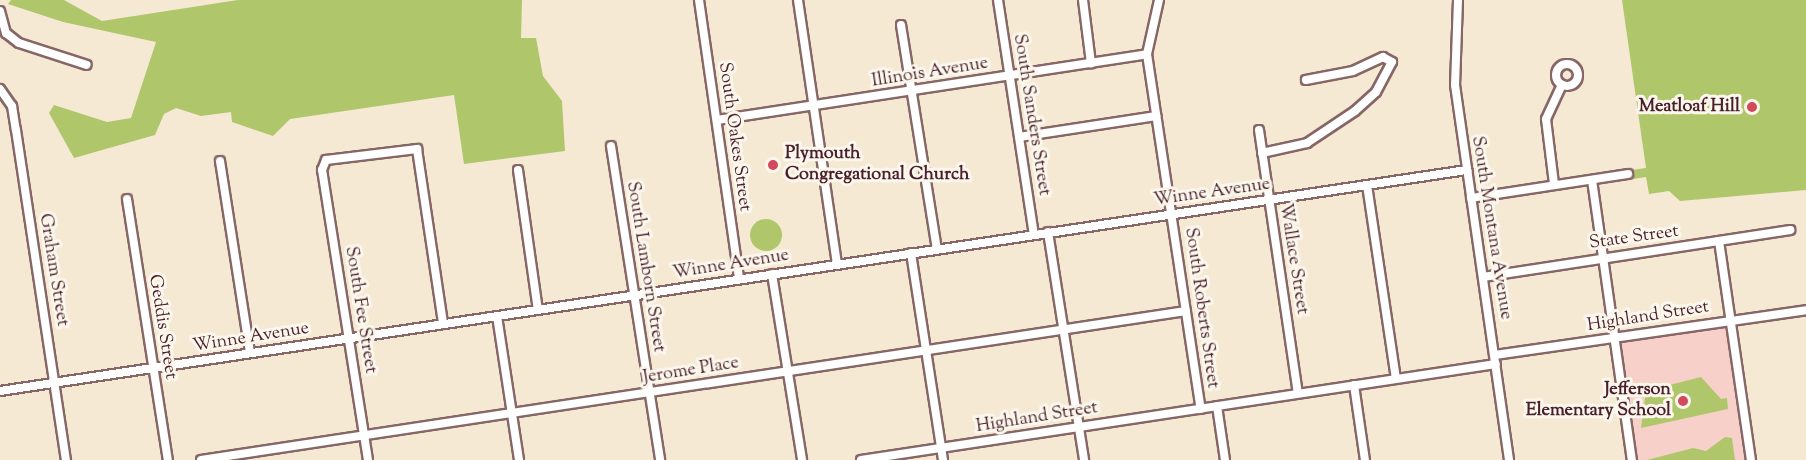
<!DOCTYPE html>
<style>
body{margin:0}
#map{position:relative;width:1806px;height:460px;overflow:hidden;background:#f6e9d4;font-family:"Sorts Mill Goudy",serif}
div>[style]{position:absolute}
.built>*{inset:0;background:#f7d1c9}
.green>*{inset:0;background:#afc66b}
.round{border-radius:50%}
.roads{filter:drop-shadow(2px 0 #866666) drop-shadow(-2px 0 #866666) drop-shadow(0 2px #866666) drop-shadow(0 -2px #866666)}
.minor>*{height:8px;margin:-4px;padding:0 4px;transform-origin:4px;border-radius:4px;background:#fff}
.minor>.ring{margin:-4px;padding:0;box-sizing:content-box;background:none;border:8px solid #fff;border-radius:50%}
.dots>*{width:16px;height:16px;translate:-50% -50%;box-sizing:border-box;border:3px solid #fbf7ec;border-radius:50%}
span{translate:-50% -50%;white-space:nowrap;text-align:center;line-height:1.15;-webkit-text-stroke:6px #fbf7ec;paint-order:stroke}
.street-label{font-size:18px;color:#4a1f2b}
.poi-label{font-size:18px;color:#4a1f2b;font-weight:700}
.right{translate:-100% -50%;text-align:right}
.left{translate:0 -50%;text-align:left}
</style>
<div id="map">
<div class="built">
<div style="clip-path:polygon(1726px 327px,1746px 460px,1638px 460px,1621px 342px)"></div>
</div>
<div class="green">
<div style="clip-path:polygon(11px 0,64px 0,102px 21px,238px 0,522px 0,521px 38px,536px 38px,543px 76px,562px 101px,565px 151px,464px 164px,454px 95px,290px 119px,273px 136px,232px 122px,231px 112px,201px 116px,176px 108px,164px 114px,155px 135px,74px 158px,49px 113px,54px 105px,107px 122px,131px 118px,156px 42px,63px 22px,8px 4px)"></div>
<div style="clip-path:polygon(1622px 0,1806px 0,1806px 190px,1680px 201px,1669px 191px,1649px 194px,1646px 177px,1633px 179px,1632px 170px,1646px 168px)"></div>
<div class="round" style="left:750px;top:219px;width:32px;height:32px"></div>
<div style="clip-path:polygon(1701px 377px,1721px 399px,1727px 398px,1728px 409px,1641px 428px,1646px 391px)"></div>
<div style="clip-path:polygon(1725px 437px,1732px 438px,1735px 460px,1647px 460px,1693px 448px,1706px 451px)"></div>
</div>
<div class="roads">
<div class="minor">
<div style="left:699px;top:0;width:282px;rotate:81.8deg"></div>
<div style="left:798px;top:0;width:267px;rotate:81.6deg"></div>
<div style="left:998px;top:0;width:237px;rotate:81.3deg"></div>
<div style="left:1083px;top:0;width:64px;rotate:82.8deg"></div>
<div style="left:1159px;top:0;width:55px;rotate:102.5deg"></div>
<div style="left:1147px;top:54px;width:359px;rotate:81.4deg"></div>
<div style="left:1458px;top:0;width:85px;rotate:92deg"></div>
<div style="left:1455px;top:85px;width:379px;rotate:81.8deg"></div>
<div style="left:0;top:11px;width:23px;rotate:75deg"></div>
<div style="left:6px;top:33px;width:16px;rotate:38deg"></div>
<div style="left:19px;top:43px;width:71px;rotate:17.9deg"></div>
<div style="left:901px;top:25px;width:227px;rotate:80.9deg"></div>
<div class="ring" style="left:1556px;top:64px;width:14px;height:14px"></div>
<div style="left:0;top:89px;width:21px;rotate:55deg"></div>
<div style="left:12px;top:106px;width:24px;rotate:81deg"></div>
<div style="left:16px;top:130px;width:334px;rotate:81.4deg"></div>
<div style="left:717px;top:120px;width:435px;rotate:-8.7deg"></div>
<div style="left:1259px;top:130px;width:266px;rotate:81.6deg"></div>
<div style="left:1019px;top:137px;width:139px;rotate:-8.7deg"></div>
<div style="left:611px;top:146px;width:318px;rotate:81.1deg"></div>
<div style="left:1262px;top:153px;width:46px;rotate:-12.5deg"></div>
<div style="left:1307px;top:143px;width:58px;rotate:-33.7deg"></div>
<div style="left:1355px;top:111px;width:28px;rotate:-42deg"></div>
<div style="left:1376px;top:92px;width:34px;rotate:-62deg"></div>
<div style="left:1392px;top:62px;width:10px;rotate:-151deg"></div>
<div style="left:1383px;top:57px;width:33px;rotate:155deg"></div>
<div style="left:1353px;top:71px;width:48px;rotate:169.2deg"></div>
<div style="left:220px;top:161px;width:194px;rotate:81.1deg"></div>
<div style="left:518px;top:170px;width:141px;rotate:81.9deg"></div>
<div style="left:1592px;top:180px;width:283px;rotate:81.9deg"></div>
<div style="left:1554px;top:184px;width:65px;rotate:-97deg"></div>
<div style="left:1546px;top:119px;width:38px;rotate:-65deg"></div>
<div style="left:1367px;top:185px;width:195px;rotate:81.5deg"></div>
<div style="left:1471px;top:198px;width:159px;rotate:-8.7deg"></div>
<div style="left:127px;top:199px;width:264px;rotate:81.1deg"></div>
<div style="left:1048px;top:232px;width:231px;rotate:81deg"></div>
<div style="left:1719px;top:241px;width:221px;rotate:81.7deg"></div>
<div style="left:911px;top:253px;width:209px;rotate:81.2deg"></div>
<div style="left:772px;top:274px;width:188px;rotate:80.8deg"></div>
<div style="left:1483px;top:277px;width:311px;rotate:-8.7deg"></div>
<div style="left:497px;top:316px;width:146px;rotate:81.3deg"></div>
<div style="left:1495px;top:355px;width:314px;rotate:-8.2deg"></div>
<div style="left:1354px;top:385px;width:76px;rotate:81.7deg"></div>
<div style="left:0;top:391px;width:1484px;rotate:-8.57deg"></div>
<div style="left:1217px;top:406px;width:55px;rotate:81.6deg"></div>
<div style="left:201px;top:460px;width:996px;rotate:-8.6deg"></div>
<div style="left:368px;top:460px;width:294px;rotate:-99deg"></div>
<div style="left:322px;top:170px;width:11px;rotate:-68deg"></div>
<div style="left:326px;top:160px;width:92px;rotate:-6.9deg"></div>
<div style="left:417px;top:149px;width:177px;rotate:81.5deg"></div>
<div style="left:861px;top:460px;width:642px;rotate:-8.6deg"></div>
</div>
</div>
<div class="dots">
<div style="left:1752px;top:107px;background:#d1495b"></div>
<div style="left:773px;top:165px;background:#d1495b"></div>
<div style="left:1683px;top:401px;background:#d1495b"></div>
</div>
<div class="street-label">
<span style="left:930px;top:73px;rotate:-9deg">Illinois Avenue</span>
<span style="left:1031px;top:115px;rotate:81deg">South Sanders Street</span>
<span style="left:734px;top:137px;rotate:82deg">South Oakes Street</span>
<span style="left:1212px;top:193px;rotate:-8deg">Winne Avenue</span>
<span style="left:1491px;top:228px;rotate:81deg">South Montana Avenue</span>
<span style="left:1634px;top:238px;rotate:-8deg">State Street</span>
<span style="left:1293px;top:259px;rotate:81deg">Wallace Street</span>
<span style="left:731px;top:265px;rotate:-9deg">Winne Avenue</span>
<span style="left:645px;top:267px;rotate:81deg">South Lamborn Street</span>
<span style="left:53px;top:270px;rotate:81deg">Graham Street</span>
<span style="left:1201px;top:308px;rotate:82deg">South Roberts Street</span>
<span style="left:360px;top:310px;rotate:81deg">South Fee Street</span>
<span style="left:1648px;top:317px;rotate:-9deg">Highland Street</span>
<span style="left:162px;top:327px;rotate:81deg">Geddis Street</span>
<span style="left:251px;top:338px;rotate:-9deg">Winne Avenue</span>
<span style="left:691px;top:371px;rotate:-9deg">Jerome Place</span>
<span style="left:1037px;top:418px;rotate:-9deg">Highland Street</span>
</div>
<div class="poi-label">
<span class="right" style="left:1740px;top:107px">Meatloaf Hill</span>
<span class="left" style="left:785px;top:165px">Plymouth<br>Congregational Church</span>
<span class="right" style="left:1671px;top:401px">Jefferson<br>Elementary School</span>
</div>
</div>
